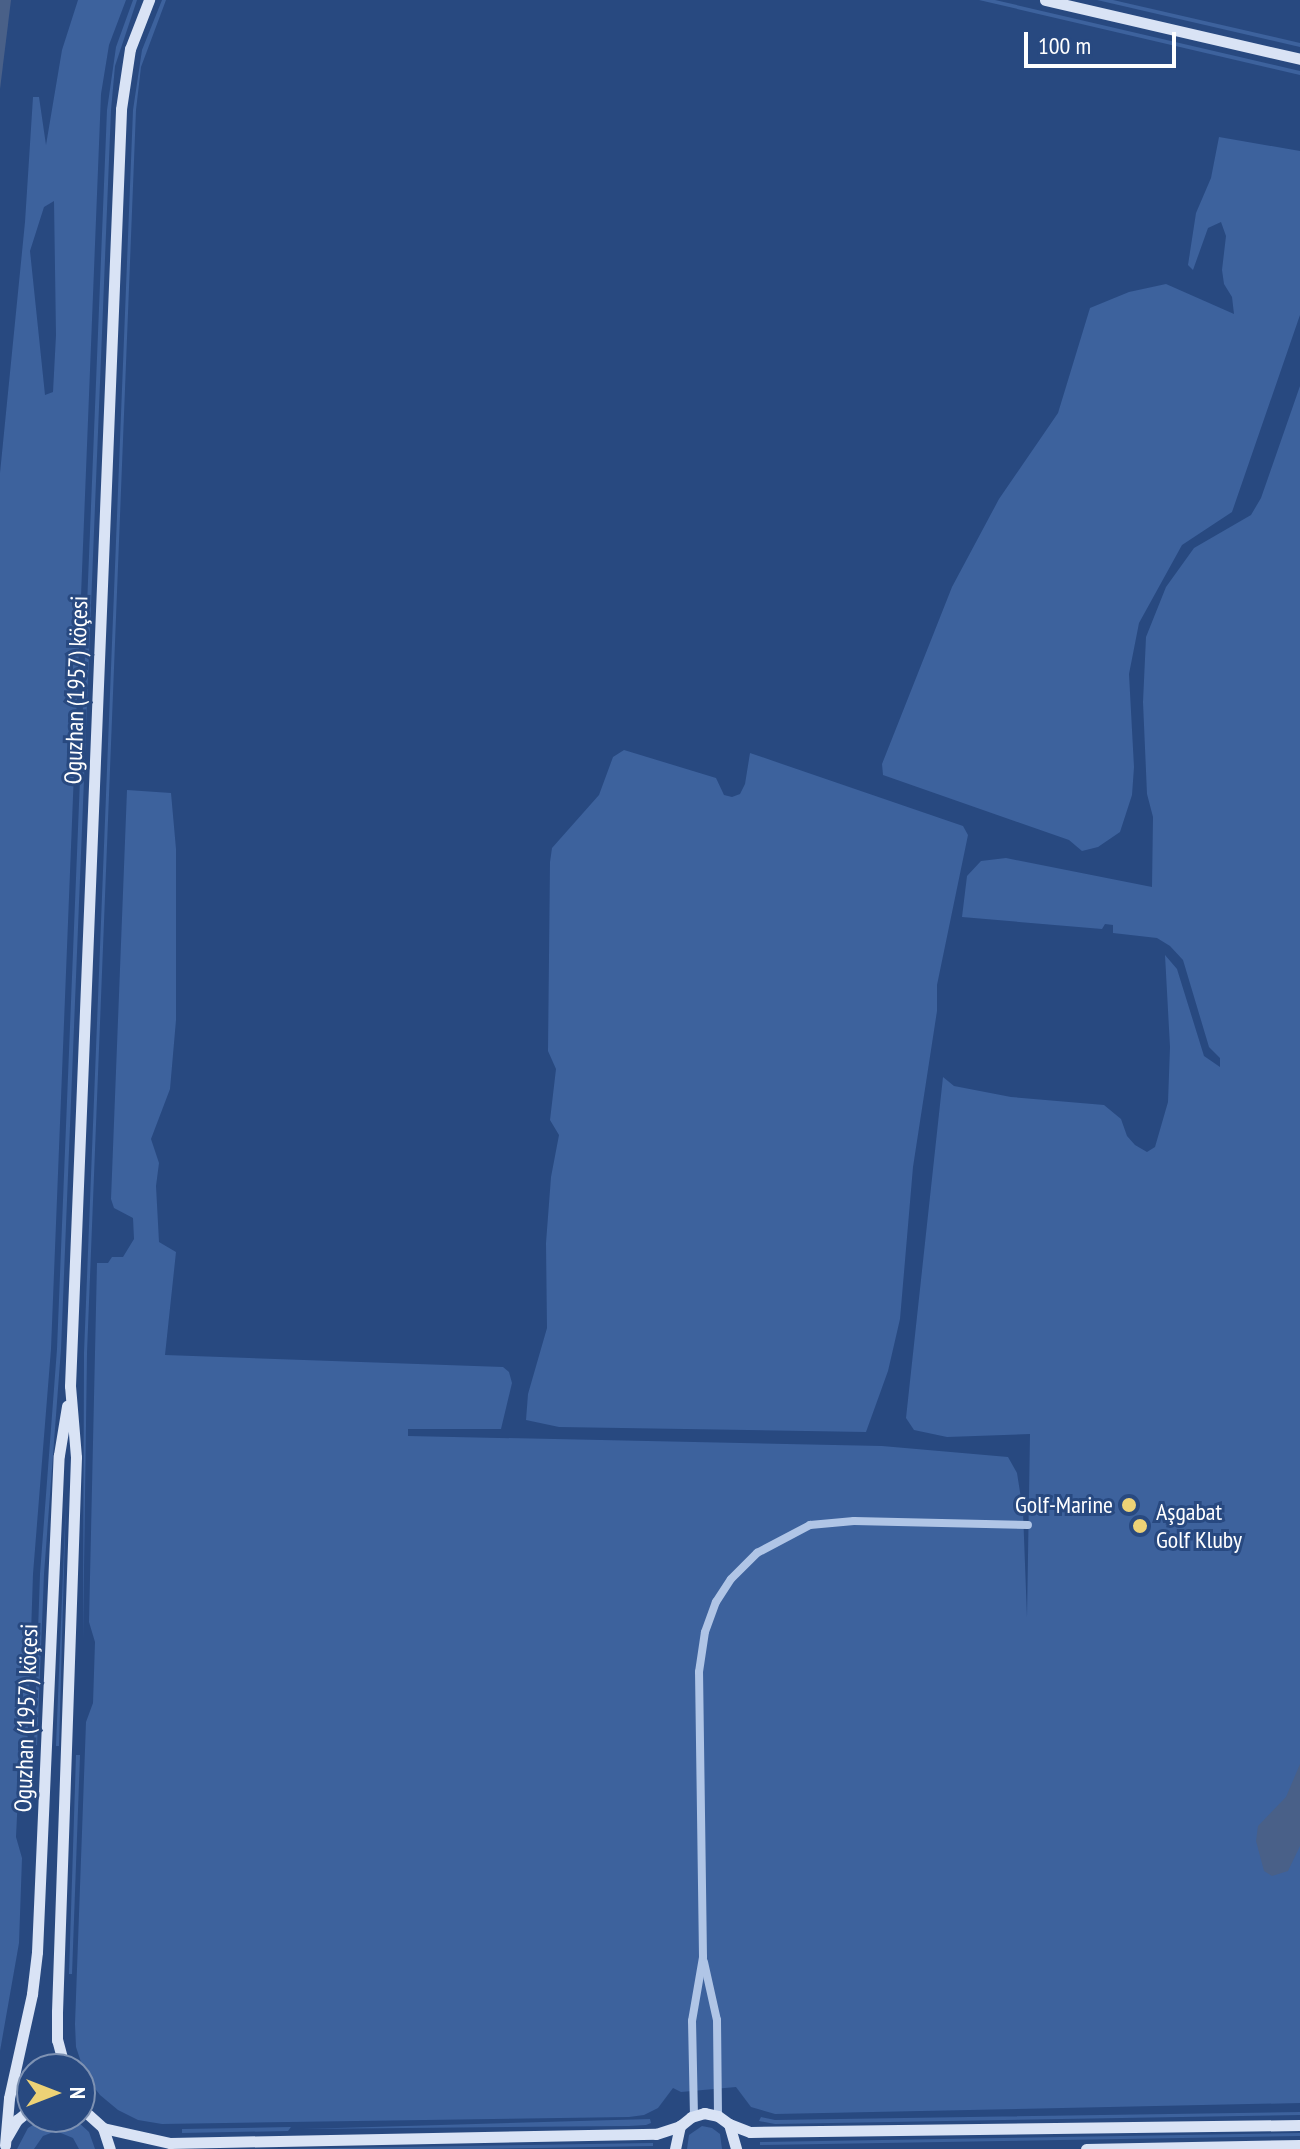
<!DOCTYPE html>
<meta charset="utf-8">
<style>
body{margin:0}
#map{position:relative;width:1300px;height:2149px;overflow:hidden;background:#284980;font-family:"PT Sans Narrow",sans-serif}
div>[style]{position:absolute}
.green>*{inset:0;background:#3d629d}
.water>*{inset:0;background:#496088}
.street>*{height:8px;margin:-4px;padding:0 4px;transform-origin:4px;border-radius:4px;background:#b0c5e6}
.secondary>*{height:11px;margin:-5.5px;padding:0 5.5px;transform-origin:5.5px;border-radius:5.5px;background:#d9e3f5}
.dots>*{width:22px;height:22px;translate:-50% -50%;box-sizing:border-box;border:4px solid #284980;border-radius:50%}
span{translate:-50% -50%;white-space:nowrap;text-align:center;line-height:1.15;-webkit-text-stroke:6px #284980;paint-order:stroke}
.street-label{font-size:24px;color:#fff}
.poi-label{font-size:24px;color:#fff}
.right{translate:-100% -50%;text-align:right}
.left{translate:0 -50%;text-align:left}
.north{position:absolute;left:16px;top:2053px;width:80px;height:80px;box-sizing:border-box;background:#284980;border:2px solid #7e92b3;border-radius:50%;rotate:90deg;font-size:22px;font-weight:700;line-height:32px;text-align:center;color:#fff}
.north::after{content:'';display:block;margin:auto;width:28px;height:36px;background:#edd276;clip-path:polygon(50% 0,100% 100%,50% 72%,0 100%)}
.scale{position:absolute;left:1024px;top:32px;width:152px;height:36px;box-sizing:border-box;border:4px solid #fff;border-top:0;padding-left:10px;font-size:24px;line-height:28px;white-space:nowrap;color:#fff;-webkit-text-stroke:6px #284980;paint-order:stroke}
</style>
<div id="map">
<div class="green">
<div style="clip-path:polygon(evenodd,78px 0,126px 0,109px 45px,101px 94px,51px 1349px,33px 1574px,27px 1754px,19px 1775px,16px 1837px,22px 1858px,19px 1943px,0 2051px,0 473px,25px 222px,33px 97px,39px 97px,46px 145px,62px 50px,78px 0,54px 201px,56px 335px,53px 392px,45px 395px,30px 251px,44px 207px,54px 201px)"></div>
<div style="clip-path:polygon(133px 0,137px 0,115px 66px,111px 110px,61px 1349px,44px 1574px,37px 1745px,34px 1745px,40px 1574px,57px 1349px,107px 110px,116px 47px)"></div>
<div style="clip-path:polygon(162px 0,166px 0,141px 67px,136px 110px,87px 1353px,83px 1641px,84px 1353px,133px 110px,142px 50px)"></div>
<div style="clip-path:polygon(979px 0,995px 0,1300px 71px,1300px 75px)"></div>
<div style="clip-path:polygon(1097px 0,1113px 0,1300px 43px,1300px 47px)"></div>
<div style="clip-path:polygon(1219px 137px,1300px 151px,1300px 315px,1232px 512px,1182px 545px,1139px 623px,1129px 674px,1134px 767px,1132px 795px,1120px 832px,1098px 847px,1082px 851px,1069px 840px,883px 775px,882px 764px,952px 587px,999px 499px,1058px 413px,1090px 308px,1129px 292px,1166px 284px,1234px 314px,1232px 297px,1224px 284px,1222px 270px,1226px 236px,1221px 222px,1208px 228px,1193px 270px,1188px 265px,1196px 213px,1211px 178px)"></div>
<div style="clip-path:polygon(1300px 386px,1300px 2103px,775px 2114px,751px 2107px,736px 2087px,681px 2092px,673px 2088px,658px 2108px,644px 2115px,629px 2117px,162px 2124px,138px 2120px,118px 2110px,100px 2095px,86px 2077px,76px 2047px,75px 2024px,86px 1722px,93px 1703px,95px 1642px,89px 1622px,97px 1263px,108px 1263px,112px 1257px,123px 1257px,134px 1239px,133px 1218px,114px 1208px,111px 1199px,127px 790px,171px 793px,176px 849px,176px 1020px,170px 1089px,151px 1139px,159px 1163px,156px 1186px,159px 1242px,176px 1252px,165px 1355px,503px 1367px,509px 1372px,512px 1383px,501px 1429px,408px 1429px,408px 1436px,882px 1446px,1008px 1457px,1017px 1473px,1023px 1511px,1027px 1617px,1030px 1434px,947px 1437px,914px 1430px,906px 1418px,943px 1077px,954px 1086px,1011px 1097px,1104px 1105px,1121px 1119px,1127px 1136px,1135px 1145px,1147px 1152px,1155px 1147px,1168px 1102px,1170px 1047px,1165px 955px,1177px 969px,1204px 1056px,1220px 1067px,1220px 1058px,1209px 1047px,1183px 960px,1170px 946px,1157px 938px,1113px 933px,1113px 925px,1105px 924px,1102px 929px,962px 917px,967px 876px,981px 861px,1006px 858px,1152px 887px,1153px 817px,1147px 794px,1143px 702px,1146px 637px,1166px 587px,1194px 548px,1251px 515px,1261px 498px)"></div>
<div style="clip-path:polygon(624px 750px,716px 778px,724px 795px,732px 797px,740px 794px,745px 784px,750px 753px,963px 826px,968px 835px,937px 985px,937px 1011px,913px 1167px,900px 1319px,888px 1371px,866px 1432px,559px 1427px,526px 1420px,528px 1394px,547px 1328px,546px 1243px,551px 1177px,559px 1135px,550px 1120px,556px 1069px,548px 1051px,550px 862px,552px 848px,599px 795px,613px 757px)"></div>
<div style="clip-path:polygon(66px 1499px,59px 1746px,56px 1746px)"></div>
<div style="clip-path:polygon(76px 1755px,80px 1755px,72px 1974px,69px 1974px)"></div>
<div style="clip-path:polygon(1300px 2112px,1300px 2115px,775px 2124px,759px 2121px,761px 2117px,775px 2120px)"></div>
<div style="clip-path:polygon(46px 2117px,67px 2117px,77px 2121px,89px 2132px,95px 2149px,79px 2149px,73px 2138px,56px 2131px,43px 2136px,34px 2149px,17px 2149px,28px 2128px)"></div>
<div style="clip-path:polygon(650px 2119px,651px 2123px,646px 2125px,629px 2126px,302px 2129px)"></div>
<div style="clip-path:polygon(702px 2126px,712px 2128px,720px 2134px,722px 2149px,687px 2149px,689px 2135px)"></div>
<div style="clip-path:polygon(291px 2127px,288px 2131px,182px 2133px,182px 2129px)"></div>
<div style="clip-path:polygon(1300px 2133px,1300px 2136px,760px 2145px,760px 2142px)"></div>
<div style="clip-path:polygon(653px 2143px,653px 2146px,483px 2149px,280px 2149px)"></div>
</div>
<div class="water">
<div style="clip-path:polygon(0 0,11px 0,0 89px)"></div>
<div style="clip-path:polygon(1300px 1764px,1300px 1846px,1288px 1871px,1272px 1876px,1264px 1871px,1256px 1841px,1258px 1826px,1286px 1797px)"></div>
</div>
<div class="street">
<div style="left:704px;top:1962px;width:59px;rotate:77.4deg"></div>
<div style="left:717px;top:2020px;width:96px;rotate:89.4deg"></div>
<div style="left:694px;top:2116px;width:95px;rotate:-91.2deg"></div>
<div style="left:692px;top:2021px;width:65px;rotate:-80.2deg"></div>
<div style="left:703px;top:1957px;width:285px;rotate:-90.8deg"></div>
<div style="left:699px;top:1672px;width:40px;rotate:-81.5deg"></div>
<div style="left:705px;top:1632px;width:32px;rotate:-70deg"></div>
<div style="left:716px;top:1602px;width:27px;rotate:-57deg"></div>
<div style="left:731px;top:1579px;width:37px;rotate:-45deg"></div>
<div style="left:757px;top:1553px;width:60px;rotate:-27.8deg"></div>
<div style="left:810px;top:1525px;width:44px;rotate:-5.2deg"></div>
<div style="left:854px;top:1521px;width:174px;rotate:1.3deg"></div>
</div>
<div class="secondary">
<div style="left:1045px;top:0;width:262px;rotate:13deg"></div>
<div style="left:65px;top:2069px;width:30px;rotate:-105deg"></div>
<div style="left:57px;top:2040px;width:28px;rotate:-90deg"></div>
<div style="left:57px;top:2012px;width:555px;rotate:-88.04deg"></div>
<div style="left:76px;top:1457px;width:71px;rotate:-94.8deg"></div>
<div style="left:70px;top:1386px;width:1278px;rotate:-87.71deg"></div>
<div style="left:121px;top:109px;width:61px;rotate:-81.5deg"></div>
<div style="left:130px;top:49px;width:53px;rotate:-68.8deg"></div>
<div style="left:80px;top:2107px;width:31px;rotate:42deg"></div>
<div style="left:103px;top:2128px;width:22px;rotate:72deg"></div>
<div style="left:729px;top:2124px;width:22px;rotate:21deg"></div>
<div style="left:750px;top:2132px;width:550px;rotate:-0.73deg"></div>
<div style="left:103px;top:2128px;width:69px;rotate:12.6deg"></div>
<div style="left:170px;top:2143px;width:486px;rotate:-1.1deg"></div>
<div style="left:656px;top:2134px;width:25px;rotate:-18deg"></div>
<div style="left:7px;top:2137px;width:20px;rotate:-60deg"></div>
<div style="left:17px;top:2120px;width:19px;rotate:-39deg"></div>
<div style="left:5px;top:2145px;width:47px;rotate:-85.1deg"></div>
<div style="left:9px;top:2098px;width:107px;rotate:-77.5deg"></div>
<div style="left:32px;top:1994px;width:42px;rotate:-83.2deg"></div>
<div style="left:37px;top:1952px;width:497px;rotate:-87.5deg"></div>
<div style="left:59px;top:1455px;width:50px;rotate:-80.7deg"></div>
<div style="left:675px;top:2149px;width:24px;rotate:-78deg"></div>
<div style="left:680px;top:2126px;width:14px;rotate:-39deg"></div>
<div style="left:691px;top:2117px;width:14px;rotate:-17deg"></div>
<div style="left:704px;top:2113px;width:14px;rotate:12deg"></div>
<div style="left:718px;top:2116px;width:14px;rotate:36deg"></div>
<div style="left:729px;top:2124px;width:26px;rotate:74deg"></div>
<div style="left:1086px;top:2149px;width:214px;rotate:-1.1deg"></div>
</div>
<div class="dots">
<div style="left:1129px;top:1505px;background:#edd276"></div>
<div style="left:1140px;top:1526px;background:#edd276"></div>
</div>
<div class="street-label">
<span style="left:76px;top:690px;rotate:-88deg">Oguzhan (1957) köçesi</span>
<span style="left:26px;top:1718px;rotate:-88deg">Oguzhan (1957) köçesi</span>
</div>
<div class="poi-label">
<span class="right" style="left:1113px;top:1505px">Golf-Marine</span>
<span class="left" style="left:1156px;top:1526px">Aşgabat<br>Golf Kluby</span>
</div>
<div class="north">N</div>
<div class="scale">100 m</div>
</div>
